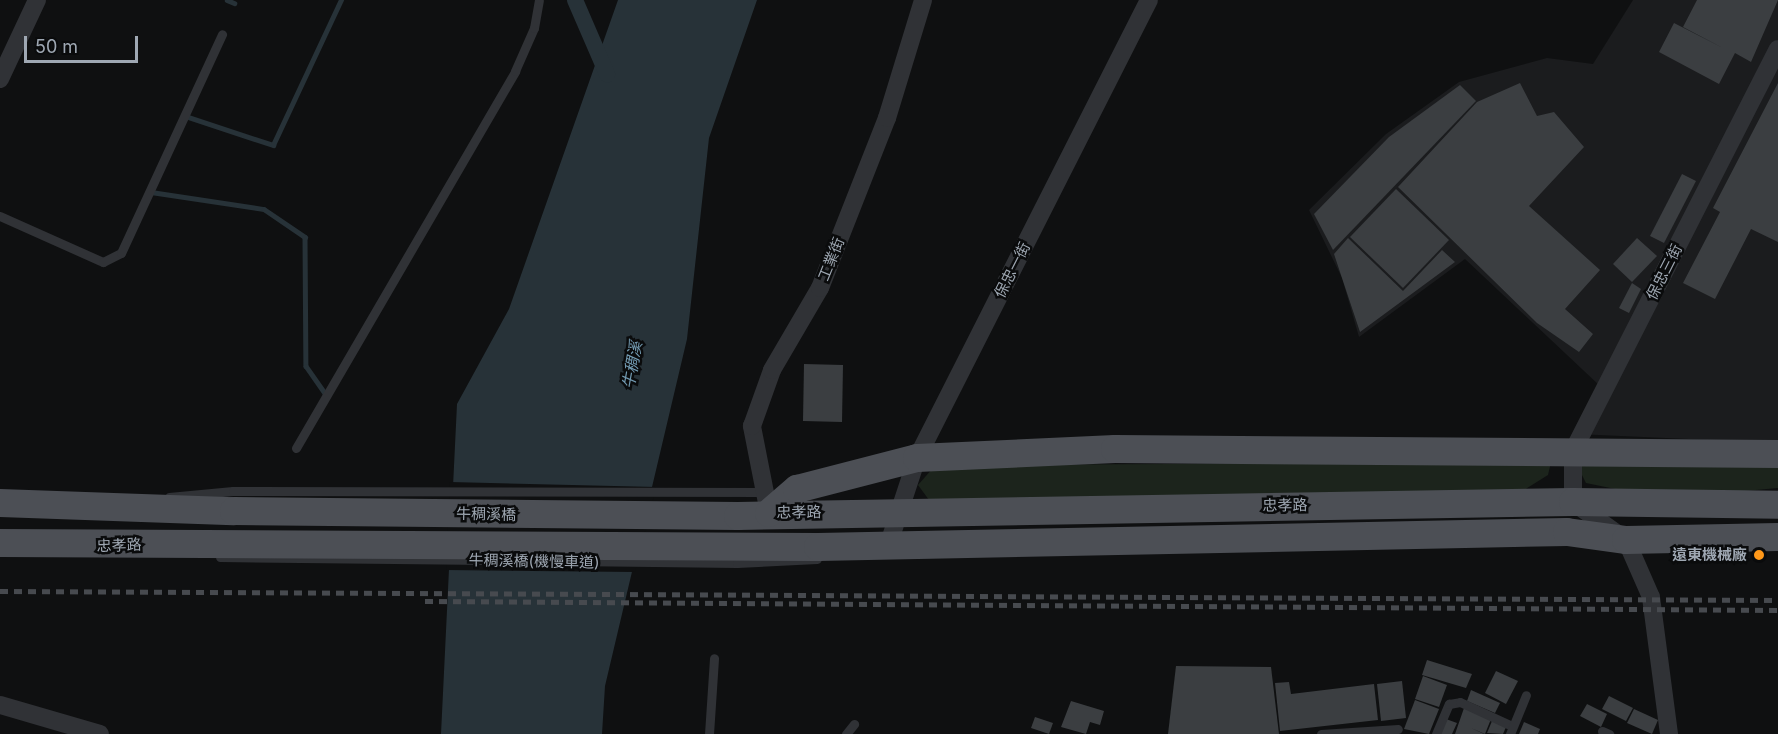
<!DOCTYPE html>
<meta charset="utf-8">
<style>
body{margin:0}
#map{position:relative;width:1778px;height:734px;overflow:hidden;background:#0f1011;font-family:Inter,"Noto Sans TC",sans-serif}
div>[style]{position:absolute}
.built>*{inset:0;background:#1b1c1e}
.green>*{inset:0;background:#1c241c}
.water>*{inset:0;background:#273238}
.pier>*{inset:0;background:#0f1011}
.stream>*{height:4.5px;margin:-2.25px;padding:0 2.25px;transform-origin:2.25px;border-radius:2.25px;background:#273238}
.canal>*{height:16px;margin:-8px;padding:0 8px;transform-origin:8px;border-radius:8px;background:#273238}
.building>*{inset:0;background:#3b3e41}
.service>*{height:9px;margin:-4.5px;padding:0 4.5px;transform-origin:4.5px;border-radius:4.5px;background:#303236}
.minor>*{height:18px;margin:-9px;padding:0 9px;transform-origin:9px;border-radius:9px;background:#303236}
.primary>*{height:28px;margin:-14px;padding:0 14px;transform-origin:14px;border-radius:14px;background:#4c4f55}
.rail>*{height:4.5px;margin-top:-2.25px;transform-origin:0;background:repeating-linear-gradient(90deg,#474a4f 0 8px,transparent 0 14px)}
.dots>*{width:16px;height:16px;translate:-50% -50%;box-sizing:border-box;border:3px solid #0a0b0c;border-radius:50%}
span{translate:-50% -50%;white-space:nowrap;text-align:center;line-height:1.15;-webkit-text-stroke:5px #0a0b0c;paint-order:stroke}
.street-label{font-size:15px;color:#9fa8b3}
.poi-label{font-size:15px;color:#9fa8b3;font-weight:700}
.right{translate:-100% -50%;text-align:right}
.water-label{font-size:16px;color:#739bb2;font-style:italic}
.scale{position:absolute;left:24px;top:36px;width:114px;height:27px;box-sizing:border-box;border:3px solid #9fa8b3;border-top:0;padding-left:8px;font-size:18px;line-height:21px;white-space:nowrap;color:#9fa8b3;-webkit-text-stroke:4px #0a0b0c;paint-order:stroke}
</style>
<div id="map">
<div class="built">
<div style="clip-path:polygon(1633px 0,1778px 0,1778px 443px,1576px 434px,1600px 386px,1465px 259px,1359px 337px,1342px 278px,1309px 210px,1386px 134px,1459px 82px,1547px 58px,1593px 64px)"></div>
</div>
<div class="green">
<div style="clip-path:polygon(1551px 462px,1548px 475px,1524px 490px,929px 500px,918px 485px,933px 468px,966px 465px)"></div>
<div style="clip-path:polygon(1778px 462px,1778px 488px,1734px 492px,1620px 490px,1586px 483px,1577px 465px)"></div>
</div>
<div class="water">
<div style="clip-path:polygon(618px 0,757px 0,709px 138px,687px 339px,605px 686px,602px 734px,441px 734px,457px 404px,509px 309px)"></div>
</div>
<div class="pier">
<div style="clip-path:polygon(450px 482px,656px 487px,635px 572px,446px 570px)"></div>
</div>
<div class="stream">
<div style="left:227px;top:0;width:8px;rotate:23deg"></div>
<div style="left:185px;top:116px;width:93px;rotate:18.2deg"></div>
<div style="left:273px;top:145px;width:160px;rotate:-64.9deg"></div>
<div style="left:151px;top:192px;width:114px;rotate:8.6deg"></div>
<div style="left:264px;top:209px;width:50px;rotate:34.3deg"></div>
<div style="left:305px;top:237px;width:129px;rotate:89.6deg"></div>
<div style="left:306px;top:366px;width:35px;rotate:55deg"></div>
</div>
<div class="canal">
<div style="left:575px;top:0;width:81px;rotate:66.6deg"></div>
</div>
<div class="building">
<div style="clip-path:polygon(1697px 0,1778px 0,1751px 62px,1735px 53px,1719px 84px,1659px 52px,1674px 23px,1723px 48px,1683px 27px)"></div>
<div style="clip-path:polygon(1520px 83px,1537px 116px,1554px 112px,1584px 147px,1529px 206px,1600px 270px,1565px 309px,1593px 334px,1579px 352px,1537px 323px,1398px 187px,1477px 102px)"></div>
<div style="clip-path:polygon(1778px 83px,1778px 242px,1751px 229px,1715px 299px,1683px 283px,1720px 212px,1713px 208px)"></div>
<div style="clip-path:polygon(1460px 85px,1476px 101px,1333px 250px,1314px 214px,1389px 137px)"></div>
<div style="clip-path:polygon(1682px 174px,1696px 181px,1664px 243px,1650px 236px)"></div>
<div style="clip-path:polygon(1396px 189px,1449px 240px,1403px 288px,1350px 237px)"></div>
<div style="clip-path:polygon(1348px 238px,1403px 291px,1442px 250px,1455px 262px,1360px 332px,1334px 254px)"></div>
<div style="clip-path:polygon(1637px 238px,1657px 256px,1632px 282px,1613px 264px)"></div>
<div style="clip-path:polygon(1632px 283px,1641px 289px,1629px 313px,1619px 308px)"></div>
<div style="clip-path:polygon(804px 364px,843px 365px,842px 422px,803px 421px)"></div>
<div style="clip-path:polygon(1427px 660px,1472px 674px,1466px 688px,1422px 675px)"></div>
<div style="clip-path:polygon(1176px 666px,1271px 667px,1279px 734px,1168px 734px)"></div>
<div style="clip-path:polygon(1496px 671px,1518px 681px,1506px 704px,1485px 693px)"></div>
<div style="clip-path:polygon(1423px 676px,1447px 685px,1439px 707px,1415px 699px)"></div>
<div style="clip-path:polygon(1402px 681px,1406px 718px,1381px 721px,1377px 684px)"></div>
<div style="clip-path:polygon(1289px 682px,1291px 694px,1374px 684px,1378px 720px,1280px 731px,1275px 683px)"></div>
<div style="clip-path:polygon(1471px 690px,1500px 703px,1495px 713px,1467px 701px)"></div>
<div style="clip-path:polygon(1609px 696px,1633px 708px,1626px 721px,1602px 709px)"></div>
<div style="clip-path:polygon(1415px 700px,1439px 709px,1429px 734px,1404px 729px)"></div>
<div style="clip-path:polygon(1071px 701px,1104px 711px,1100px 725px,1090px 722px,1086px 734px,1061px 727px)"></div>
<div style="clip-path:polygon(1587px 704px,1607px 714px,1601px 727px,1580px 716px)"></div>
<div style="clip-path:polygon(1464px 708px,1491px 719px,1485px 734px,1471px 728px,1484px 734px,1455px 734px)"></div>
<div style="clip-path:polygon(1634px 709px,1658px 720px,1652px 734px,1627px 723px)"></div>
<div style="clip-path:polygon(1035px 717px,1053px 723px,1049px 734px,1031px 728px)"></div>
<div style="clip-path:polygon(1446px 719px,1457px 723px,1452px 734px,1439px 734px)"></div>
<div style="clip-path:polygon(1492px 721px,1506px 727px,1503px 734px,1487px 733px)"></div>
<div style="clip-path:polygon(1524px 722px,1540px 729px,1538px 734px,1519px 734px)"></div>
</div>
<div class="service">
<div style="left:0;top:216px;width:113px;rotate:24.1deg"></div>
<div style="left:103px;top:262px;width:20px;rotate:-27deg"></div>
<div style="left:121px;top:253px;width:241px;rotate:-65.2deg"></div>
<div style="left:296px;top:448px;width:436px;rotate:-59.8deg"></div>
<div style="left:515px;top:71px;width:47px;rotate:-66.2deg"></div>
<div style="left:534px;top:28px;width:28px;rotate:-80deg"></div>
<div style="left:169px;top:497px;width:64px;rotate:-5.4deg"></div>
<div style="left:233px;top:491px;width:534px;rotate:0.11deg"></div>
<div style="left:220px;top:557px;width:517px;rotate:0.66deg"></div>
<div style="left:737px;top:563px;width:80px;rotate:-2.9deg"></div>
<div style="left:1602px;top:731px;width:8px;rotate:23deg"></div>
<div style="left:709px;top:734px;width:76px;rotate:-86.2deg"></div>
<div style="left:846px;top:734px;width:13px;rotate:-51deg"></div>
<div style="left:1321px;top:734px;width:77px;rotate:-3.7deg"></div>
<div style="left:1436px;top:734px;width:33px;rotate:-67deg"></div>
<div style="left:1449px;top:704px;width:11px;rotate:-10deg"></div>
<div style="left:1460px;top:702px;width:57px;rotate:24.8deg"></div>
<div style="left:1510px;top:734px;width:42px;rotate:-67.7deg"></div>
</div>
<div class="minor">
<div style="left:0;top:79px;width:87px;rotate:-64.9deg"></div>
<div style="left:769px;top:513px;width:89px;rotate:-101.1deg"></div>
<div style="left:752px;top:426px;width:59px;rotate:-70.3deg"></div>
<div style="left:772px;top:370px;width:95px;rotate:-59.7deg"></div>
<div style="left:820px;top:288px;width:183px;rotate:-68.5deg"></div>
<div style="left:887px;top:118px;width:123px;rotate:-73deg"></div>
<div style="left:888px;top:546px;width:93px;rotate:-71.8deg"></div>
<div style="left:917px;top:458px;width:513px;rotate:-63.14deg"></div>
<div style="left:0;top:705px;width:104px;rotate:16.2deg"></div>
<div style="left:1669px;top:734px;width:138px;rotate:-97.5deg"></div>
<div style="left:1651px;top:597px;width:62px;rotate:-113.7deg"></div>
<div style="left:1626px;top:540px;width:65px;rotate:-144.4deg"></div>
<div style="left:1573px;top:502px;width:51px;rotate:-90deg"></div>
<div style="left:1573px;top:451px;width:451px;rotate:-63deg"></div>
</div>
<div class="primary">
<div style="left:0;top:503px;width:234px;rotate:2deg"></div>
<div style="left:234px;top:511px;width:504px;rotate:0.57deg"></div>
<div style="left:738px;top:516px;width:835px;rotate:-0.96deg"></div>
<div style="left:1573px;top:502px;width:205px;rotate:0.8deg"></div>
<div style="left:769px;top:513px;width:37px;rotate:-41deg"></div>
<div style="left:797px;top:489px;width:124px;rotate:-14.5deg"></div>
<div style="left:917px;top:458px;width:198px;rotate:-2.6deg"></div>
<div style="left:1115px;top:449px;width:663px;rotate:0.43deg"></div>
<div style="left:0;top:543px;width:818px;rotate:0.28deg"></div>
<div style="left:818px;top:547px;width:749px;rotate:-1.15deg"></div>
<div style="left:1567px;top:532px;width:60px;rotate:7.7deg"></div>
<div style="left:1626px;top:540px;width:152px;rotate:-1.1deg"></div>
</div>
<div class="rail">
<div style="left:0;top:591px;width:1778px;rotate:0.29deg"></div>
<div style="left:425px;top:601px;width:1353px;rotate:0.38deg"></div>
</div>
<div class="dots">
<div style="left:1759px;top:555px;background:#ff9819"></div>
</div>
<div class="street-label">
<span style="left:831px;top:259px;rotate:-68deg">工業街</span>
<span style="left:1012px;top:270px;rotate:-63deg">保忠一街</span>
<span style="left:1664px;top:272px;rotate:-63deg">保忠三街</span>
<span style="left:1285px;top:505px;rotate:-1deg">忠孝路</span>
<span style="left:799px;top:512px;rotate:-1deg">忠孝路</span>
<span style="left:486px;top:514px;rotate:1deg">牛稠溪橋</span>
<span style="left:119px;top:545px;rotate:-2deg">忠孝路</span>
<span style="left:534px;top:561px;rotate:1deg">牛稠溪橋(機慢車道)</span>
</div>
<div class="poi-label">
<span class="right" style="left:1747px;top:555px">遠東機械廠</span>
</div>
<div class="water-label">
<span style="left:632px;top:365px;rotate:-80deg">牛稠溪</span>
</div>
<div class="scale">50 m</div>
</div>
